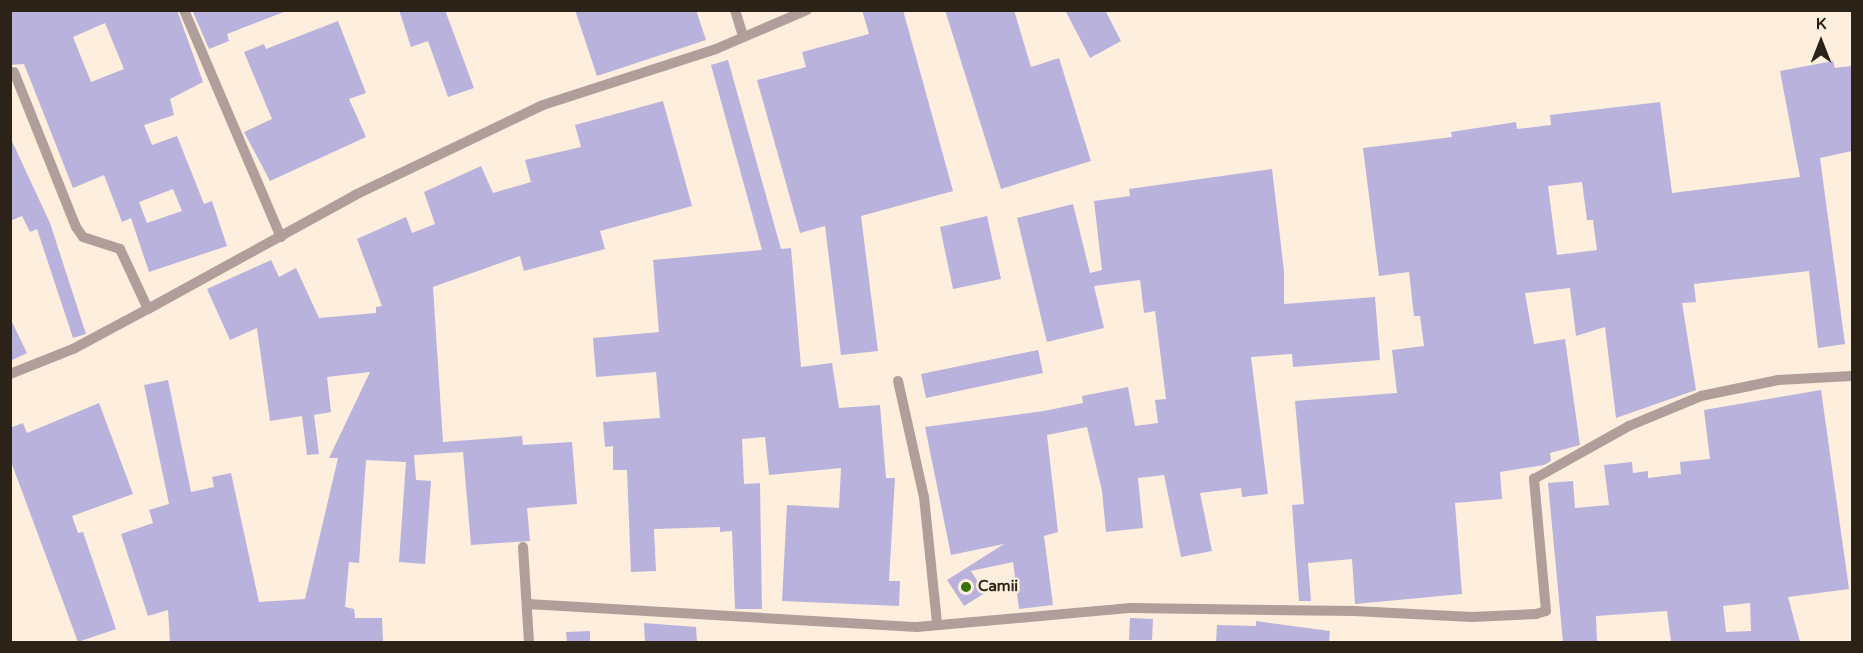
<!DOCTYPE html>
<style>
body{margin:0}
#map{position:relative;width:1863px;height:653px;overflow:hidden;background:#feeedd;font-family:"Varela Round",sans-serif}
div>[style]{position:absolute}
.building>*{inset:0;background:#b9b2dc}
.minor>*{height:10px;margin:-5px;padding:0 5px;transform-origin:5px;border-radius:5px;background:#b09e9a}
.dots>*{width:16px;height:16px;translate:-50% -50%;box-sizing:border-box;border:3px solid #feeedd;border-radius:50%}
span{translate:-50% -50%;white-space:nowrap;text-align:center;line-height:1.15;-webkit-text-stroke:5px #feeedd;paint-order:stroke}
.poi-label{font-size:15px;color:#2c2318;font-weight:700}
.left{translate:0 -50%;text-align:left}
.frame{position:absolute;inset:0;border:12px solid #2c2318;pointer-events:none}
.north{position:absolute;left:1791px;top:12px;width:60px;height:60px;-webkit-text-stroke:4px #feeedd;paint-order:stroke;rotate:0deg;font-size:16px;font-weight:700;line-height:24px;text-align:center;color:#2c2318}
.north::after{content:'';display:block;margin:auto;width:21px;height:27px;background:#2c2318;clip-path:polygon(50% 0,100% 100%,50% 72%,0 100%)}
</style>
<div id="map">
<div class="building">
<div style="clip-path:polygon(evenodd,10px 10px,177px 10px,203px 82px,170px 99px,174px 115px,144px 125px,152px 145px,177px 136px,204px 204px,212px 201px,227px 246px,149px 272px,131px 218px,122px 222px,104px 175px,73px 188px,24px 64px,10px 65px,10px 10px,105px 23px,124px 69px,91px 82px,73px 37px,105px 23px,10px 10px,173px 189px,182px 211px,147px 223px,139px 202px,173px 189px)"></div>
<div style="clip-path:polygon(192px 10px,289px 10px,227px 34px,229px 41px,209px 49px)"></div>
<div style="clip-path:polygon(399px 10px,445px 10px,474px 88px,448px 97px,428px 41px,411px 47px)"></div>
<div style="clip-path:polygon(575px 10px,696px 10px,706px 40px,597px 76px)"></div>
<div style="clip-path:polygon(862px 10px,903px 10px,953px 191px,861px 216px,878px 351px,841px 355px,825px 226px,800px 233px,757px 80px,806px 67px,802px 52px,869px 34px)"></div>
<div style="clip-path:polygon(945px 10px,1014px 10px,1031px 67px,1059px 58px,1091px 161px,1001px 189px)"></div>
<div style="clip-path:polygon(1065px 10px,1105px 10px,1121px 41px,1090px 58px)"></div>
<div style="clip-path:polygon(338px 21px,366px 93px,349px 99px,366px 137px,270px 181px,244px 132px,272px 119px,244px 52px,264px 44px,266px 49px)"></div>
<div style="clip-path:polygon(728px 60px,781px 249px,791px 248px,801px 367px,832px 363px,839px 408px,880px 405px,886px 478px,895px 478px,889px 581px,900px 581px,899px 606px,782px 601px,787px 505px,839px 508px,841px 468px,769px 475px,765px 437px,742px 439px,744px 484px,760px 483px,762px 609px,735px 609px,732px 531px,720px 532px,720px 527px,654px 529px,656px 571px,631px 572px,627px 470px,613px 470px,613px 446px,605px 447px,603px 422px,660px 418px,656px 372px,596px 377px,593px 338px,659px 332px,653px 260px,762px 250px,711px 65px)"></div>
<div style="clip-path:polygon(evenodd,1833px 61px,1835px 68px,1852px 66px,1852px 151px,1820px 158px,1845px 344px,1818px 348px,1809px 271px,1694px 284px,1696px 302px,1682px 303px,1696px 390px,1616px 418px,1605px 327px,1576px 336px,1570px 288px,1525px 293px,1534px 344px,1565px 339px,1580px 445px,1550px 453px,1551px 461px,1544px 465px,1500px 472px,1502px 499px,1455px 503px,1462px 594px,1355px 604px,1352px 559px,1308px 563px,1311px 601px,1299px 601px,1292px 505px,1304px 504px,1295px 401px,1397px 393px,1392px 350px,1424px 346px,1420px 316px,1414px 316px,1409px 272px,1379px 276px,1363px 148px,1452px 137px,1451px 132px,1516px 122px,1517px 129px,1551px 125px,1550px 115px,1660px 102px,1672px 193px,1800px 177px,1780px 71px,1833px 61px,1582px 182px,1587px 220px,1593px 220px,1597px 250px,1557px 255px,1548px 186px,1582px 182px)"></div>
<div style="clip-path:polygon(663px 101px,692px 206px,600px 231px,605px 249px,524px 271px,520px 256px,433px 287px,443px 442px,522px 436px,523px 445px,572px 442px,577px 504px,527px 508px,530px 541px,471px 545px,463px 452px,414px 455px,416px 480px,431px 481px,425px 564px,399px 562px,406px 462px,366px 460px,359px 563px,349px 562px,345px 607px,354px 609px,355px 618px,382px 618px,383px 642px,170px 642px,168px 610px,148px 616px,121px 534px,153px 523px,149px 510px,169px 504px,144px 385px,168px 380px,191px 492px,214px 487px,212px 477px,231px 473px,259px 602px,305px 599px,338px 458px,329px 458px,370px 372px,327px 377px,331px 412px,314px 415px,319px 454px,307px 455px,302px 416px,270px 421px,257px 328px,230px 340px,207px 289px,271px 260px,279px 277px,296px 268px,319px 318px,376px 313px,376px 307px,382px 306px,357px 239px,406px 217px,412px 233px,435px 224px,424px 192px,481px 166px,493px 193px,531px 182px,525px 160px,581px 147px,575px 125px)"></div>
<div style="clip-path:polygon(10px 137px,50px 223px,86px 334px,73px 338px,37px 229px,30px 232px,22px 216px,10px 221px)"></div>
<div style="clip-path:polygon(1272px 169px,1284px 271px,1284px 304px,1375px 297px,1380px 360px,1293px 367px,1292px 354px,1251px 357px,1268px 494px,1242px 497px,1241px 488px,1200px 493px,1212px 551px,1181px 557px,1164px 475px,1138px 478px,1143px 528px,1106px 532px,1102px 491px,1087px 427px,1047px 435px,1058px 532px,1044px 536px,1053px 605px,1019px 609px,1013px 562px,971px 571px,985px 593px,964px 606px,947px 580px,1004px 544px,951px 555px,925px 427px,1044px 411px,1083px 403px,1082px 396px,1128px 387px,1135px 426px,1158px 423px,1155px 400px,1166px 399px,1155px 311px,1144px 313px,1140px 280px,1094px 286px,1104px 328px,1047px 342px,1017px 218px,1073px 204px,1090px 273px,1102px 270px,1094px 201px,1130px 196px,1129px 189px)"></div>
<div style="clip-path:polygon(987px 216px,1001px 279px,953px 289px,940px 227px)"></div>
<div style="clip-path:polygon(10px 318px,27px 353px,10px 361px)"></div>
<div style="clip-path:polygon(1038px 350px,1043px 373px,926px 398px,921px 374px)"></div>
<div style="clip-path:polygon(evenodd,1821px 390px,1849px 589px,1788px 597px,1800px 642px,1671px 642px,1667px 611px,1596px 616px,1597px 642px,1563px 642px,1548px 483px,1573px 481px,1575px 508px,1609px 505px,1604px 465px,1632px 462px,1633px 473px,1648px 471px,1648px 478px,1681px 474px,1680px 462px,1710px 459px,1704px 410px,1821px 390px,1750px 603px,1751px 631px,1726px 632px,1723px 606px,1750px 603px)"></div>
<div style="clip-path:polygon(99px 403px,133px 494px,72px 516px,78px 533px,83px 532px,116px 629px,78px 642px,10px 459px,10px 428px,23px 423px,27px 433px)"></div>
<div style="clip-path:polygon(1130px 618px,1153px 619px,1152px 640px,1129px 640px)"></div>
<div style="clip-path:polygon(1256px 621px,1330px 631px,1329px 642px,1216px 642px,1217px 625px,1256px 626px)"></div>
<div style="clip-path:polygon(644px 623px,696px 627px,697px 642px,645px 642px)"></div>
<div style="clip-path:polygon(590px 631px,590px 642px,567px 642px,566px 632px)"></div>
</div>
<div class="minor">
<div style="left:184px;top:10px;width:247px;rotate:66.9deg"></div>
<div style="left:735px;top:10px;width:28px;rotate:73deg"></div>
<div style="left:14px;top:72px;width:167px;rotate:68.2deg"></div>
<div style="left:76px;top:227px;width:12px;rotate:55deg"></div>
<div style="left:83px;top:237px;width:39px;rotate:18deg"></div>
<div style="left:120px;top:249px;width:66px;rotate:65deg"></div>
<div style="left:148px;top:309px;width:236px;rotate:-28.8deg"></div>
<div style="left:355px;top:195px;width:208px;rotate:-25.6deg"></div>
<div style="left:543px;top:105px;width:182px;rotate:-17.9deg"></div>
<div style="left:716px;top:49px;width:99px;rotate:-23.2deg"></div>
<div style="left:10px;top:374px;width:68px;rotate:-21.6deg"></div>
<div style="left:73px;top:349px;width:85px;rotate:-28.1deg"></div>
<div style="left:898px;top:381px;width:119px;rotate:77.4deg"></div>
<div style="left:924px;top:497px;width:127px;rotate:84.1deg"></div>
<div style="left:523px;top:547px;width:95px;rotate:86.4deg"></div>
<div style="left:528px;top:604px;width:390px;rotate:3.4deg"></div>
<div style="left:917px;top:627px;width:215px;rotate:-5.1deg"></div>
<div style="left:1131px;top:608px;width:223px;rotate:0.8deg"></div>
<div style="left:1354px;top:611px;width:118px;rotate:2.9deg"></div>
<div style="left:1472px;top:617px;width:64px;rotate:-2.7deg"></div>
<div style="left:1536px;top:614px;width:10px;rotate:-17deg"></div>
<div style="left:1546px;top:611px;width:133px;rotate:-95.2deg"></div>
<div style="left:1534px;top:479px;width:109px;rotate:-29.2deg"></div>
<div style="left:1629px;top:426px;width:78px;rotate:-22.6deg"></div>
<div style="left:1701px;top:396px;width:79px;rotate:-11.7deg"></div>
<div style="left:1778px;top:380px;width:74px;rotate:-3.1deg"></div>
</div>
<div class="dots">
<div style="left:966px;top:587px;background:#36730b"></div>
</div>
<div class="poi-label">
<span class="left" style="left:978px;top:587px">Camii</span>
</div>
<div class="frame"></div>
<div class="north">K</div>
</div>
